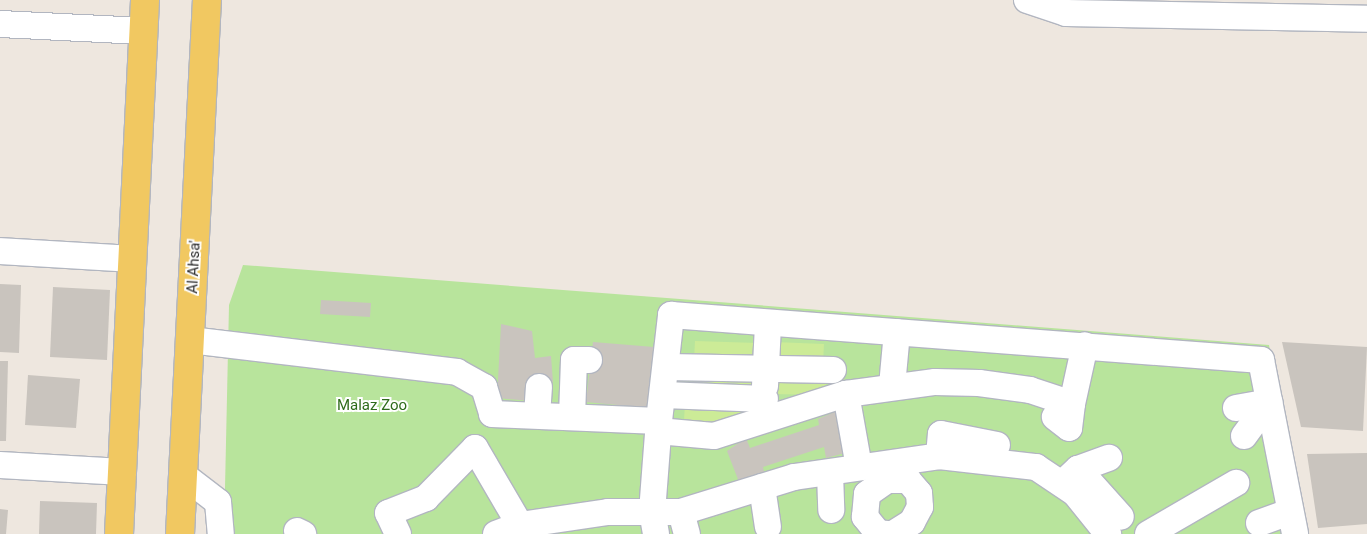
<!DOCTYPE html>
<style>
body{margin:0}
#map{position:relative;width:1367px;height:534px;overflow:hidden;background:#eee7df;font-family:Roboto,sans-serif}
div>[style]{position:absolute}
.green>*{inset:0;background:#b8e49c}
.pitch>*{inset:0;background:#cceb97}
.building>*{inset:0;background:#c9c4be}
.roads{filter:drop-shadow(1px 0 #b2b6c0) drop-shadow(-1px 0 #b2b6c0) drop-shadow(0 1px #b2b6c0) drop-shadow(0 -1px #b2b6c0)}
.minor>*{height:26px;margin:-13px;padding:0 13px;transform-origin:13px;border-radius:13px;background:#fff}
.major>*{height:28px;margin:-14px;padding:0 14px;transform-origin:14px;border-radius:14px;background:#f1c861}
span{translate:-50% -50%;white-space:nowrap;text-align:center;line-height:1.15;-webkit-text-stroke:4px #fff;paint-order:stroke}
.street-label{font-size:15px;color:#2c2c2c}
.park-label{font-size:15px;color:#2f6b1b}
</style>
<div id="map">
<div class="green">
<div style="clip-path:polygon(243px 265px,1269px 345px,1306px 534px,224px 534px,229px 305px)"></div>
</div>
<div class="pitch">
<div style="clip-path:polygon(695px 341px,758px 343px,757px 362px,694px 360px)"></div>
<div style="clip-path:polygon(774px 342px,824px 344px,823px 363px,773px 361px)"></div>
<div style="clip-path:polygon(696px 373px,754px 374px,754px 391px,696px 389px)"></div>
<div style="clip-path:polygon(772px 377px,826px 377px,826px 395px,771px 394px)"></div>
<div style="clip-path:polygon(685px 403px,746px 406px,746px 423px,684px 421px)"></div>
</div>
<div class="building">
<div style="clip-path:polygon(0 284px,21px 285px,19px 353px,0 352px)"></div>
<div style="clip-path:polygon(53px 287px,110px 290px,107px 360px,50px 357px)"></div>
<div style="clip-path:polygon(321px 300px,371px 303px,370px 317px,320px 314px)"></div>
<div style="clip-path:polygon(501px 324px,532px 331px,535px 358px,551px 356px,553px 382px,534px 381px,531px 401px,497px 398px)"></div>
<div style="clip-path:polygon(593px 342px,654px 347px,649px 408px,586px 402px)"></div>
<div style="clip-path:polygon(1282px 342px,1367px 347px,1363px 431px,1301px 427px)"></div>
<div style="clip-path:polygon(0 361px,8px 361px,6px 441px,0 441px)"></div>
<div style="clip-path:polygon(28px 375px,80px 379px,76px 428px,25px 425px)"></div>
<div style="clip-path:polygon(837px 411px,849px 452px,826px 458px,824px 447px,763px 467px,765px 476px,739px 482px,727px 451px,746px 438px,750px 448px,819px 425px,818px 419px)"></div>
<div style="clip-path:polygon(1367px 453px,1367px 524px,1318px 528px,1307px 454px)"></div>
<div style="clip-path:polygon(40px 501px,97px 503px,96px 534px,39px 534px)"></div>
<div style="clip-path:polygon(0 509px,8px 510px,6px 534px,0 534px)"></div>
</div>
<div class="roads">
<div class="minor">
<div style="left:1027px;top:0;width:41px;rotate:18.4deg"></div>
<div style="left:1066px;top:13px;width:301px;rotate:1.1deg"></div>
<div style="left:0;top:24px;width:143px;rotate:2.8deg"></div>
<div style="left:0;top:251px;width:133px;rotate:3.4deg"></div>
<div style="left:190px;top:340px;width:269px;rotate:6.8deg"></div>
<div style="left:457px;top:372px;width:31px;rotate:29deg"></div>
<div style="left:484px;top:387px;width:28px;rotate:73deg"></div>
<div style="left:492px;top:414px;width:167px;rotate:2.4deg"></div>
<div style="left:659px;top:421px;width:90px;rotate:94.4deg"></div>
<div style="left:652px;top:511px;width:23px;rotate:80deg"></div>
<div style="left:667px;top:367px;width:166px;rotate:1deg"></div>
<div style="left:765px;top:386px;width:62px;rotate:-87.2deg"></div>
<div style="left:892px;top:386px;width:54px;rotate:-84.7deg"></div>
<div style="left:846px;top:394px;width:90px;rotate:-7.7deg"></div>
<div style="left:935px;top:382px;width:44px;rotate:1.3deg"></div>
<div style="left:979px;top:383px;width:51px;rotate:7.8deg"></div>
<div style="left:1030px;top:390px;width:44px;rotate:18.4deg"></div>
<div style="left:1072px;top:404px;width:24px;rotate:97deg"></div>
<div style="left:1069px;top:428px;width:18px;rotate:-142deg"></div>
<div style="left:664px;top:395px;width:101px;rotate:2.3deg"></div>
<div style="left:1072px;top:404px;width:60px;rotate:-77.6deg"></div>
<div style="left:1236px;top:408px;width:34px;rotate:-10deg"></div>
<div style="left:537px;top:415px;width:28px;rotate:-86deg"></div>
<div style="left:572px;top:417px;width:57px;rotate:-88deg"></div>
<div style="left:574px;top:360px;width:15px"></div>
<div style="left:659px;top:421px;width:107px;rotate:-83.5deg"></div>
<div style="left:671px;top:315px;width:592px;rotate:4.36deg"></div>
<div style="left:1261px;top:360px;width:177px;rotate:78.9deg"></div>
<div style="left:658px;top:431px;width:56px;rotate:5.1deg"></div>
<div style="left:714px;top:436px;width:139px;rotate:-17.7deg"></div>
<div style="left:846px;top:394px;width:74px;rotate:79.9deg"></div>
<div style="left:1244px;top:436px;width:42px;rotate:-53.7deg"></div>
<div style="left:939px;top:456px;width:22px;rotate:-85deg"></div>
<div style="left:941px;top:434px;width:57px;rotate:11.1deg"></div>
<div style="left:0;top:465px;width:123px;rotate:3.3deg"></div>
<div style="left:1078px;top:469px;width:64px;rotate:48.1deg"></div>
<div style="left:830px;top:473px;width:37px;rotate:88deg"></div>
<div style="left:183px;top:475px;width:44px;rotate:37.6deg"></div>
<div style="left:218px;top:502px;width:32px;rotate:85deg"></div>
<div style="left:1066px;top:480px;width:16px;rotate:-43deg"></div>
<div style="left:1078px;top:469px;width:33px;rotate:-20deg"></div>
<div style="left:762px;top:487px;width:40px;rotate:81.5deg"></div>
<div style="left:681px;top:512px;width:23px;rotate:75deg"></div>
<div style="left:1259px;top:523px;width:33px;rotate:-20deg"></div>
<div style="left:297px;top:531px;width:7px;rotate:27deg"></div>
<div style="left:398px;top:534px;width:23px;rotate:-115deg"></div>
<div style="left:388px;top:513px;width:41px;rotate:-21.5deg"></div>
<div style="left:426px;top:498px;width:70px;rotate:-45.6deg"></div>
<div style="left:475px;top:448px;width:89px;rotate:59.7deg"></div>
<div style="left:496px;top:534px;width:26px;rotate:-21deg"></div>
<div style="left:520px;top:525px;width:89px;rotate:-8.4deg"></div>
<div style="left:608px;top:512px;width:73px"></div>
<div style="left:681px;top:512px;width:118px;rotate:-17.2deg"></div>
<div style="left:794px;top:477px;width:147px;rotate:-8.2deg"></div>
<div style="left:939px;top:456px;width:98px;rotate:6.5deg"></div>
<div style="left:1036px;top:467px;width:47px;rotate:33.7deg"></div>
<div style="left:1075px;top:493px;width:53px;rotate:51.2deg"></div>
<div style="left:887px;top:534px;width:9px;rotate:-174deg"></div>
<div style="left:878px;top:533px;width:21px;rotate:-129deg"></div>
<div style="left:865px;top:517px;width:23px;rotate:-85deg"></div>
<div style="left:867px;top:494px;width:24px;rotate:-35deg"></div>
<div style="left:887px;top:480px;width:21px"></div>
<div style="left:908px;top:480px;width:17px;rotate:50deg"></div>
<div style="left:919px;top:493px;width:14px;rotate:86deg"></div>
<div style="left:920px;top:507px;width:17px;rotate:118deg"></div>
<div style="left:912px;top:522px;width:22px;rotate:148deg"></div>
<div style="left:1148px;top:534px;width:102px;rotate:-30.1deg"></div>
</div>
<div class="major">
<div style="left:119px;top:534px;width:535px;rotate:-87.21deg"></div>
<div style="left:180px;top:534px;width:535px;rotate:-87.11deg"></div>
</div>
</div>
<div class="street-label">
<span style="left:194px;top:267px;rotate:-87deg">Al Ahsa'</span>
</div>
<div class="park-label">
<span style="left:372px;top:406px">Malaz Zoo</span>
</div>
</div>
